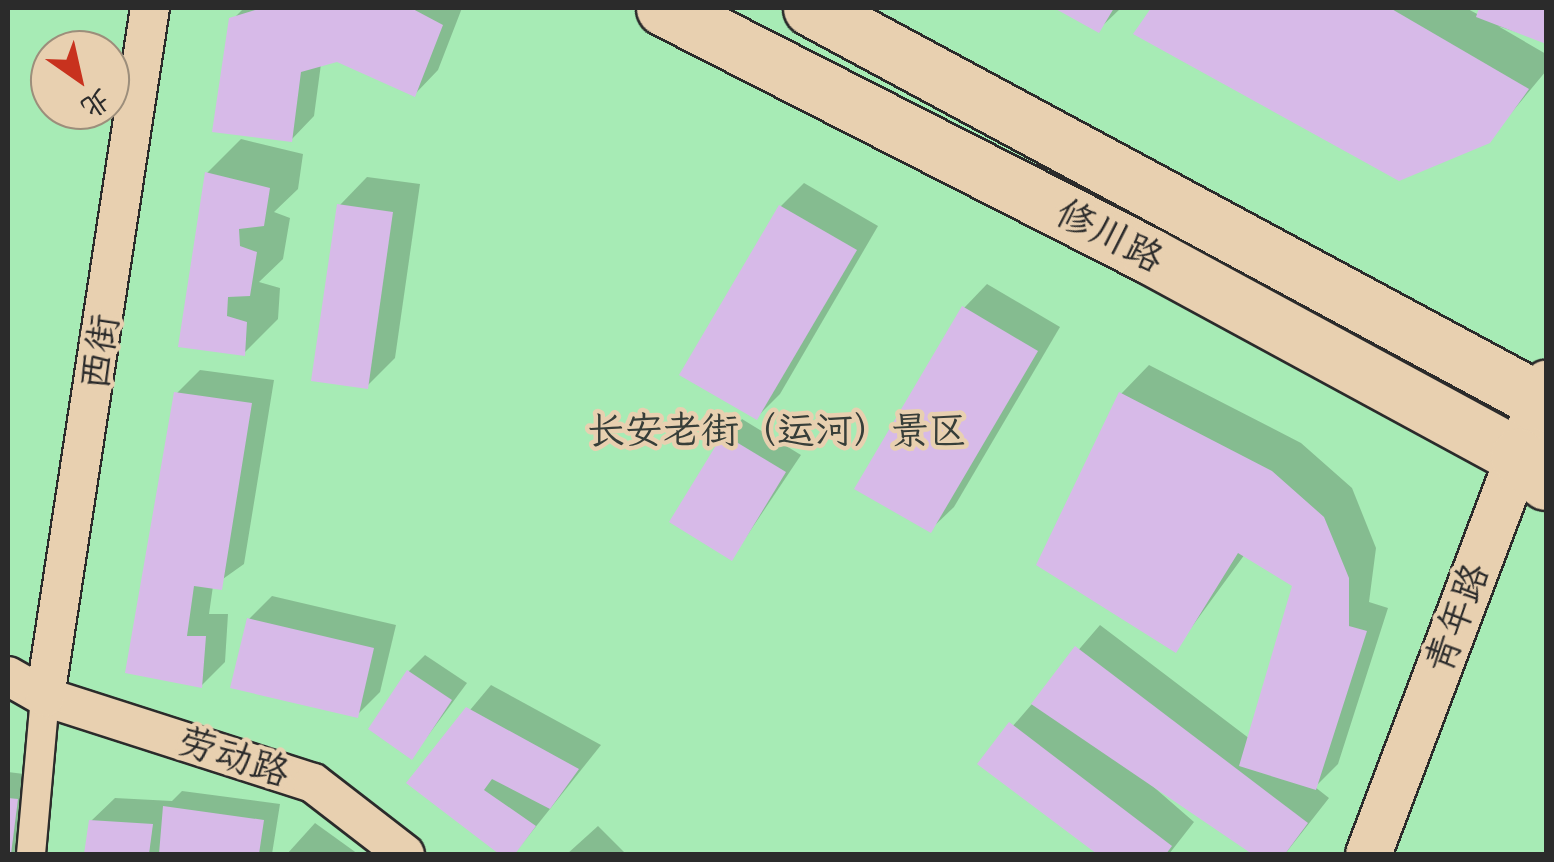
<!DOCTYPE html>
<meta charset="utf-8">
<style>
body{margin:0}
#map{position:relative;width:1554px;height:862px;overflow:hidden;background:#e8d0b0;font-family:Sriracha,"LXGW WenKai TC",sans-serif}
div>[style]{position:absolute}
.green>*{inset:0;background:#a7ebb5}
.shadow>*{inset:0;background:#0003}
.building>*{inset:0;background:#d7bae8}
.roads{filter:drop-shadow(2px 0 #2b2b2b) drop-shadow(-2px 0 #2b2b2b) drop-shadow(0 2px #2b2b2b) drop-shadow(0 -2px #2b2b2b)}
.pedestrian>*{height:28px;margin:-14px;padding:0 14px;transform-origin:14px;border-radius:14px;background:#e8d0b0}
.minor>*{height:38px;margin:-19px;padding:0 19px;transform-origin:19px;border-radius:19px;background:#e8d0b0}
.tertiary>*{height:45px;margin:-22.5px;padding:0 22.5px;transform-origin:22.5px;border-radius:22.5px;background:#e8d0b0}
.primary>*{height:55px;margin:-27.5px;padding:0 27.5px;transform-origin:27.5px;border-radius:27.5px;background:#e8d0b0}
span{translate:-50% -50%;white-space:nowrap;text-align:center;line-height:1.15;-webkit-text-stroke:9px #e8d0b0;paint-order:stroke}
.street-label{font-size:38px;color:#2b2b2b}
.park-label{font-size:38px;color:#373e39}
.frame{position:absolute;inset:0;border:10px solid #2b2b2b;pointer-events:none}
.north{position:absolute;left:30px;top:30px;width:100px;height:100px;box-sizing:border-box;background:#e8d0b0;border:2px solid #9c8e7b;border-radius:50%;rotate:146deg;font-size:28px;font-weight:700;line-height:40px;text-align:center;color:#2b2b2b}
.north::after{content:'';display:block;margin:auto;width:35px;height:45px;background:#c8321e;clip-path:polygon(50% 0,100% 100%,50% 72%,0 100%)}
</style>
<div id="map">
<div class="green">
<div style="clip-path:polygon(evenodd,8px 8px,1546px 8px,1546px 854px,8px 854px,8px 8px,50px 50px,110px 50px,110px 110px,50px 110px,50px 50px)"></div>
</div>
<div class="shadow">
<div style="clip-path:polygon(244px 8px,462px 8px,438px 70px,415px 94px,337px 60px,321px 64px,314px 116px,291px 140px,232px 20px)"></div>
<div style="clip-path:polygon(1059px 8px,1121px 8px,1098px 30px)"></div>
<div style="clip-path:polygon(1154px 8px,1466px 8px,1479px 15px,1482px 8px,1546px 8px,1546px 42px,1498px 26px,1546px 54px,1546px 71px,1488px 141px,1137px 34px)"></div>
<div style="clip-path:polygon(241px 139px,303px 154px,298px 189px,274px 212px,290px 218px,283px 259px,259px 282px,280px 288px,278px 319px,244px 353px,181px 345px,207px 173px)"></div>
<div style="clip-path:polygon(367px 177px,420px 184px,395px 358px,367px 386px,339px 206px)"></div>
<div style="clip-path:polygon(804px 183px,878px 226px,780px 394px,757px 417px,781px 206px)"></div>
<div style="clip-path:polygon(987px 284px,1060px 327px,954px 507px,930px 530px,964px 308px)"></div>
<div style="clip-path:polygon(1149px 365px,1301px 443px,1352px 488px,1376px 548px,1369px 602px,1388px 608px,1338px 764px,1315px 787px,1329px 798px,1285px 854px,1256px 854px,1141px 776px,1194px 822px,1169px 854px,1101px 854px,981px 763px,1100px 625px,1250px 739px,1294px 585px,1245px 554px,1175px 650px,1121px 394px)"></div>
<div style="clip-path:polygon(200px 370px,274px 380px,244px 564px,213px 586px,209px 614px,228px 614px,225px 662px,202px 685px,128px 671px,176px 394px)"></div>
<div style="clip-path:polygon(742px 419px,801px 455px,732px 558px,672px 522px)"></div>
<div style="clip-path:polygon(272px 596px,396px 625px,380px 692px,357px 715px,249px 619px)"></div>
<div style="clip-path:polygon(425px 655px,467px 683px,412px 757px,409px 671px)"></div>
<div style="clip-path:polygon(491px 685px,601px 745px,514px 854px,409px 783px)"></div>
<div style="clip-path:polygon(8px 772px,40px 776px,30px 854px,8px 854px)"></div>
<div style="clip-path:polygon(182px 791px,280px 804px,272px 854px,87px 854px,91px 821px,115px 798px,172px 801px)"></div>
<div style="clip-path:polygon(315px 823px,358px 854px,287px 854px)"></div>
<div style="clip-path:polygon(598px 826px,626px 854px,567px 854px)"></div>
</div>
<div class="building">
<div style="clip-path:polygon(262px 8px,411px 8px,443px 25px,415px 97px,337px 62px,301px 72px,292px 142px,212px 132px,229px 18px)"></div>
<div style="clip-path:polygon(1054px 8px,1114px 8px,1099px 33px)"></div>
<div style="clip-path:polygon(1151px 8px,1390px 8px,1529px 89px,1490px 143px,1399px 181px,1133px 34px)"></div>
<div style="clip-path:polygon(1479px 8px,1546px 8px,1546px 44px,1476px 17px)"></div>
<div style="clip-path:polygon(205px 172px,270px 188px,264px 226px,239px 229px,240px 246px,257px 252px,250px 296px,228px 297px,227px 316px,247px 322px,245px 356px,178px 347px)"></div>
<div style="clip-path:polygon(337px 204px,393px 212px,368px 389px,311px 381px)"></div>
<div style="clip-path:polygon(779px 205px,857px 250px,757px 420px,679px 375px)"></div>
<div style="clip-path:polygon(962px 306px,1038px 351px,931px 533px,854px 489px)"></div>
<div style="clip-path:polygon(174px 392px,252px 403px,222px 590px,194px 586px,187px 636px,206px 636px,202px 688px,125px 673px)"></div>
<div style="clip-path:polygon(1119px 392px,1272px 471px,1324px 517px,1349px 578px,1349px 626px,1367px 631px,1316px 790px,1239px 766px,1292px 586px,1238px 553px,1176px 653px,1036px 565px)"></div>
<div style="clip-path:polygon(723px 434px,786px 472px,732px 561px,669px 522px)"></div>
<div style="clip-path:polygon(247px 618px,374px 648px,358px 718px,230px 688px)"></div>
<div style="clip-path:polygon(1075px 646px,1308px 823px,1285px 854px,1252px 854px,1031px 704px)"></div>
<div style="clip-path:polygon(407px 670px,452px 700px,412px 760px,368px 729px)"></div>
<div style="clip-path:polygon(466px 707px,579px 769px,550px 809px,492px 779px,484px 790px,536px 826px,515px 854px,499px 854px,406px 783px)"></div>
<div style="clip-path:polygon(1009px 722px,1172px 846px,1166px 854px,1097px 854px,977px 764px)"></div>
<div style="clip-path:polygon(8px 798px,18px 799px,11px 854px,8px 854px)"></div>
<div style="clip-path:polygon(163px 806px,264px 820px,259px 854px,159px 854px)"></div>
<div style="clip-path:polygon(89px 820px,153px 824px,149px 854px,84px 854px)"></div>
</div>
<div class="roads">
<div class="pedestrian">
<div style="left:31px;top:854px;width:158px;rotate:-84.9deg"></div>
</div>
<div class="minor">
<div style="left:8px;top:676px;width:43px;rotate:29.6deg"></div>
<div style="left:45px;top:697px;width:281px;rotate:17.8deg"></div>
<div style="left:313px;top:783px;width:116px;rotate:37.7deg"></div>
<div style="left:45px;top:697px;width:697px;rotate:-81.34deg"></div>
</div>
<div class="tertiary">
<div style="left:1368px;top:854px;width:504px;rotate:-69.3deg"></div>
</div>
<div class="primary">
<div style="left:664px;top:8px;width:546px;rotate:27.03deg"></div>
<div style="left:1150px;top:256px;width:419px;rotate:28.5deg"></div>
<div style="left:1518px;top:456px;width:38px;rotate:43deg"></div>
<div style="left:811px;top:8px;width:835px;rotate:28.31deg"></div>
</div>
</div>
<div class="street-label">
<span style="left:1110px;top:236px;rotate:27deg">修川路</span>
<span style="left:100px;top:352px;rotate:-81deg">西街</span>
<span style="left:1457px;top:618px;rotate:-69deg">青年路</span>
<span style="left:234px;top:757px;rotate:18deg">劳动路</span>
</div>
<div class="park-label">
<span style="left:777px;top:431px">长安老街（运河）景区</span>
</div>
<div class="frame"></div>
<div class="north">北</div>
</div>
